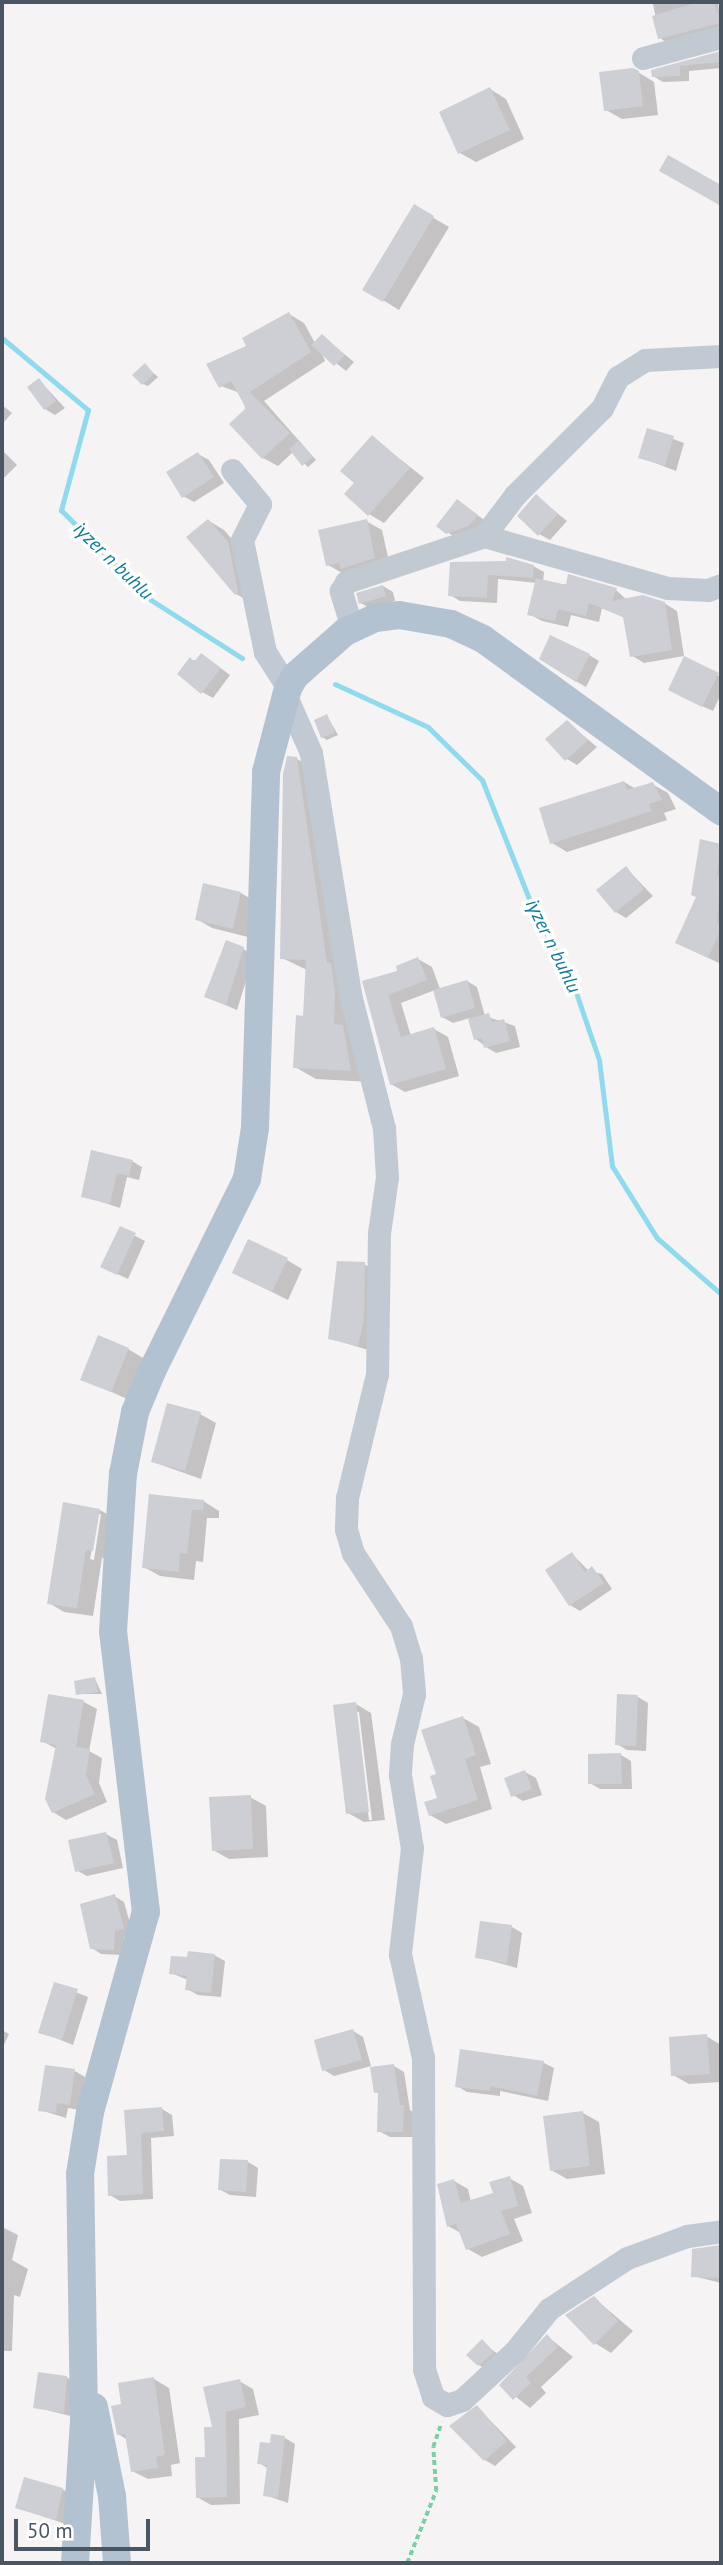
<!DOCTYPE html>
<meta charset="utf-8">
<style>
body{margin:0}
#map{position:relative;width:723px;height:2565px;overflow:hidden;background:#f5f3f3;font-family:"PT Sans",sans-serif}
div>[style]{position:absolute}
.shadow>*{inset:0;background:#0003}
.stream>*{height:5px;margin:-2.5px;padding:0 2.5px;transform-origin:2.5px;border-radius:2.5px;background:#90daee}
.building>*{inset:0;background:#cdcfd5}
.path>*{height:3.5px;margin-top:-1.75px;transform-origin:0;background:repeating-linear-gradient(90deg,#7ad0a6 0 5px,transparent 0 8.5px)}
.minor>*{height:23px;margin:-11.5px;padding:0 11.5px;transform-origin:11.5px;border-radius:11.5px;background:#c1cad2}
.major>*{height:28px;margin:-14px;padding:0 14px;transform-origin:14px;border-radius:14px;background:#b3c2d1}
span{translate:-50% -50%;white-space:nowrap;text-align:center;line-height:1.15;-webkit-text-stroke:7px #fff;paint-order:stroke}
.water-label{font-size:19px;color:#0c7c9b;font-style:italic}
.frame{position:absolute;inset:0;border:4px solid #4a5661;pointer-events:none}
.scale{position:absolute;left:14px;top:2519px;width:136px;height:32px;box-sizing:border-box;border:4px solid #4a5661;border-top:0;padding-left:9px;font-size:21px;line-height:24px;white-space:nowrap;color:#4a5661;-webkit-text-stroke:5px #fff;paint-order:stroke}
</style>
<div id="map">
<div class="shadow">
<div style="clip-path:polygon(718px 2px,721px 31px,669px 44px,660px 38px,653px 4px)"></div>
<div style="clip-path:polygon(721px 53px,721px 68px,689px 71px,689px 81px,663px 82px,653px 76px,653px 72px)"></div>
<div style="clip-path:polygon(633px 69px,654px 82px,658px 115px,622px 119px,606px 110px)"></div>
<div style="clip-path:polygon(490px 89px,506px 99px,524px 139px,476px 162px,460px 153px)"></div>
<div style="clip-path:polygon(415px 207px,449px 227px,399px 310px,365px 289px)"></div>
<div style="clip-path:polygon(289px 314px,304px 323px,315px 343px,322px 336px,354px 362px,346px 371px,321px 351px,325px 361px,264px 401px,316px 460px,308px 467px,293px 452px,278px 466px,263px 458px,240px 393px,221px 386px,249px 347px)"></div>
<div style="clip-path:polygon(145px 366px,158px 377px,148px 386px,143px 384px)"></div>
<div style="clip-path:polygon(39px 380px,65px 408px,55px 415px,45px 409px)"></div>
<div style="clip-path:polygon(2px 405px,12px 413px,4px 422px,2px 421px)"></div>
<div style="clip-path:polygon(648px 430px,684px 443px,676px 471px,640px 457px)"></div>
<div style="clip-path:polygon(372px 437px,424px 478px,384px 523px,369px 514px)"></div>
<div style="clip-path:polygon(2px 450px,17px 465px,4px 478px,2px 476px)"></div>
<div style="clip-path:polygon(198px 454px,209px 460px,224px 483px,194px 502px,183px 496px)"></div>
<div style="clip-path:polygon(536px 496px,567px 521px,550px 540px,539px 534px)"></div>
<div style="clip-path:polygon(458px 501px,487px 522px,458px 539px,447px 532px)"></div>
<div style="clip-path:polygon(209px 521px,224px 530px,244px 553px,252px 603px,236px 594px)"></div>
<div style="clip-path:polygon(366px 521px,382px 530px,390px 566px,344px 574px,328px 565px)"></div>
<div style="clip-path:polygon(451px 564px,533px 566px,544px 572px,543px 582px,616px 590px,627px 600px,664px 603px,677px 611px,684px 656px,644px 663px,631px 655px,625px 618px,602px 608px,599px 622px,571px 615px,568px 627px,542px 621px,529px 614px,537px 583px,498px 579px,497px 603px,460px 601px,450px 595px)"></div>
<div style="clip-path:polygon(383px 586px,393px 592px,395px 601px,371px 609px,361px 603px)"></div>
<div style="clip-path:polygon(589px 655px,599px 661px,586px 687px,560px 672px)"></div>
<div style="clip-path:polygon(685px 659px,721px 677px,721px 694px,713px 711px,680px 696px)"></div>
<div style="clip-path:polygon(190px 660px,211px 661px,230px 675px,213px 698px,202px 692px)"></div>
<div style="clip-path:polygon(327px 716px,338px 735px,327px 740px,322px 737px)"></div>
<div style="clip-path:polygon(567px 722px,597px 747px,577px 765px,567px 759px)"></div>
<div style="clip-path:polygon(297px 759px,318px 771px,371px 1082px,316px 1079px,295px 1067px,305px 1018px,307px 970px,282px 958px)"></div>
<div style="clip-path:polygon(624px 782px,636px 789px,652px 784px,668px 793px,676px 809px,664px 813px,667px 820px,567px 852px,552px 843px)"></div>
<div style="clip-path:polygon(702px 841px,721px 848px,721px 964px,677px 943px,698px 898px)"></div>
<div style="clip-path:polygon(626px 868px,653px 896px,626px 918px,616px 912px)"></div>
<div style="clip-path:polygon(241px 893px,256px 902px,248px 937px,212px 928px,197px 919px)"></div>
<div style="clip-path:polygon(243px 949px,254px 955px,237px 1010px,206px 997px)"></div>
<div style="clip-path:polygon(418px 959px,432px 967px,440px 989px,467px 981px,477px 987px,485px 1016px,515px 1026px,520px 1047px,496px 1053px,486px 1047px,476px 1039px,470px 1018px,453px 1023px,442px 1017px,435px 990px,401px 1003px,411px 1036px,434px 1029px,448px 1037px,459px 1076px,405px 1092px,391px 1084px,364px 983px,400px 972px)"></div>
<div style="clip-path:polygon(132px 1161px,142px 1167px,139px 1180px,127px 1177px,120px 1208px,83px 1196px)"></div>
<div style="clip-path:polygon(120px 1228px,145px 1241px,128px 1279px,113px 1272px)"></div>
<div style="clip-path:polygon(287px 1260px,302px 1269px,288px 1300px,250px 1281px)"></div>
<div style="clip-path:polygon(364px 1264px,374px 1270px,368px 1350px,329px 1338px)"></div>
<div style="clip-path:polygon(128px 1349px,143px 1358px,127px 1399px,83px 1379px)"></div>
<div style="clip-path:polygon(200px 1414px,216px 1423px,201px 1479px,153px 1462px)"></div>
<div style="clip-path:polygon(151px 1496px,203px 1501px,219px 1511px,219px 1518px,207px 1518px,203px 1562px,196px 1561px,194px 1580px,160px 1576px,144px 1567px)"></div>
<div style="clip-path:polygon(evenodd,64px 1504px,100px 1510px,116px 1519px,109px 1559px,102px 1558px,93px 1616px,64px 1612px,49px 1603px,64px 1504px,98px 1514px,101px 1514px,94px 1560px,90px 1559px,98px 1514px)"></div>
<div style="clip-path:polygon(572px 1554px,589px 1571px,602px 1574px,612px 1589px,580px 1611px,570px 1605px)"></div>
<div style="clip-path:polygon(95px 1679px,102px 1694px,78px 1694px)"></div>
<div style="clip-path:polygon(50px 1696px,84px 1702px,97px 1709px,89px 1751px,102px 1758px,99px 1783px,107px 1802px,66px 1820px,53px 1812px,57px 1749px,42px 1741px)"></div>
<div style="clip-path:polygon(618px 1696px,638px 1697px,648px 1703px,646px 1751px,627px 1750px,617px 1744px)"></div>
<div style="clip-path:polygon(evenodd,356px 1704px,371px 1713px,385px 1820px,364px 1822px,348px 1813px,356px 1704px,355px 1712px,359px 1712px,372px 1820px,369px 1820px,355px 1712px)"></div>
<div style="clip-path:polygon(463px 1718px,479px 1727px,491px 1764px,480px 1767px,492px 1809px,446px 1824px,430px 1815px,439px 1799px,438px 1775px)"></div>
<div style="clip-path:polygon(621px 1755px,631px 1761px,632px 1789px,600px 1789px,590px 1783px)"></div>
<div style="clip-path:polygon(525px 1772px,536px 1778px,542px 1795px,523px 1801px,513px 1795px)"></div>
<div style="clip-path:polygon(250px 1797px,266px 1806px,268px 1857px,229px 1859px,213px 1850px)"></div>
<div style="clip-path:polygon(106px 1834px,117px 1840px,123px 1868px,87px 1876px,76px 1870px)"></div>
<div style="clip-path:polygon(114px 1896px,124px 1902px,133px 1934px,124px 1936px,123px 1955px,101px 1954px,92px 1948px)"></div>
<div style="clip-path:polygon(512px 1927px,522px 1933px,517px 1968px,477px 1957px)"></div>
<div style="clip-path:polygon(214px 1955px,225px 1961px,221px 1997px,198px 1995px,187px 1989px,188px 1980px,171px 1973px,189px 1959px)"></div>
<div style="clip-path:polygon(55px 1984px,88px 1997px,73px 2045px,41px 2032px)"></div>
<div style="clip-path:polygon(2px 2030px,9px 2034px,2px 2049px)"></div>
<div style="clip-path:polygon(353px 2031px,363px 2037px,371px 2066px,334px 2076px,324px 2070px)"></div>
<div style="clip-path:polygon(706px 2036px,721px 2045px,721px 2082px,689px 2084px,673px 2075px)"></div>
<div style="clip-path:polygon(462px 2051px,544px 2063px,554px 2068px,548px 2101px,500px 2091px,500px 2096px,467px 2092px,457px 2086px)"></div>
<div style="clip-path:polygon(394px 2066px,404px 2072px,410px 2110px,414px 2113px,413px 2137px,390px 2137px,379px 2131px,380px 2094px,375px 2092px)"></div>
<div style="clip-path:polygon(75px 2071px,85px 2077px,80px 2110px,68px 2108px,66px 2118px,40px 2110px)"></div>
<div style="clip-path:polygon(162px 2109px,172px 2115px,174px 2136px,151px 2138px,153px 2199px,120px 2201px,110px 2195px,129px 2157px,126px 2112px)"></div>
<div style="clip-path:polygon(583px 2113px,599px 2122px,605px 2174px,567px 2179px,551px 2170px)"></div>
<div style="clip-path:polygon(248px 2162px,258px 2168px,256px 2197px,230px 2195px,219px 2189px)"></div>
<div style="clip-path:polygon(509px 2178px,523px 2186px,532px 2213px,514px 2219px,523px 2241px,482px 2257px,468px 2249px,461px 2233px,448px 2226px,454px 2181px,468px 2189px,471px 2202px,495px 2195px)"></div>
<div style="clip-path:polygon(2px 2227px,18px 2235px,12px 2260px,28px 2269px,20px 2297px,14px 2295px,12px 2351px,2px 2351px)"></div>
<div style="clip-path:polygon(721px 2246px,721px 2283px,693px 2276px,694px 2251px)"></div>
<div style="clip-path:polygon(594px 2298px,633px 2331px,611px 2353px,595px 2343px)"></div>
<div style="clip-path:polygon(547px 2336px,573px 2357px,541px 2387px,546px 2393px,530px 2408px,501px 2385px)"></div>
<div style="clip-path:polygon(482px 2342px,503px 2358px,489px 2371px,479px 2365px)"></div>
<div style="clip-path:polygon(66px 2377px,76px 2383px,74px 2417px,35px 2407px)"></div>
<div style="clip-path:polygon(154px 2379px,169px 2388px,180px 2463px,171px 2465px,172px 2476px,148px 2479px,132px 2471px,128px 2440px,118px 2434px,123px 2405px)"></div>
<div style="clip-path:polygon(239px 2381px,253px 2389px,259px 2415px,239px 2419px,240px 2504px,211px 2505px,197px 2497px,214px 2428px)"></div>
<div style="clip-path:polygon(477px 2407px,516px 2447px,495px 2466px,485px 2460px)"></div>
<div style="clip-path:polygon(285px 2438px,295px 2444px,288px 2503px,265px 2495px,269px 2469px,259px 2463px)"></div>
<div style="clip-path:polygon(62px 2489px,73px 2495px,66px 2524px,17px 2508px)"></div>
</div>
<div class="stream">
<div style="left:2px;top:338px;width:112px;rotate:39.9deg"></div>
<div style="left:88px;top:410px;width:104px;rotate:105.1deg"></div>
<div style="left:61px;top:510px;width:127px;rotate:45deg"></div>
<div style="left:151px;top:600px;width:108px;rotate:32.5deg"></div>
<div style="left:335px;top:684px;width:102px;rotate:24.8deg"></div>
<div style="left:428px;top:727px;width:76px;rotate:44.5deg"></div>
<div style="left:482px;top:780px;width:139px;rotate:68.4deg"></div>
<div style="left:533px;top:909px;width:79px;rotate:61.2deg"></div>
<div style="left:571px;top:978px;width:87px;rotate:71.1deg"></div>
<div style="left:599px;top:1060px;width:107px;rotate:83deg"></div>
<div style="left:612px;top:1166px;width:85px;rotate:58deg"></div>
<div style="left:657px;top:1238px;width:85px;rotate:41.2deg"></div>
</div>
<div class="building">
<div style="clip-path:polygon(698px 2px,714px 2px,721px 23px,658px 39px,652px 16px)"></div>
<div style="clip-path:polygon(721px 51px,721px 62px,680px 66px,680px 76px,652px 77px,651px 70px)"></div>
<div style="clip-path:polygon(633px 68px,639px 71px,643px 106px,604px 111px,599px 72px)"></div>
<div style="clip-path:polygon(490px 87px,510px 130px,458px 154px,439px 112px)"></div>
<div style="clip-path:polygon(668px 155px,721px 185px,721px 206px,659px 171px)"></div>
<div style="clip-path:polygon(414px 204px,434px 216px,383px 302px,362px 290px)"></div>
<div style="clip-path:polygon(289px 312px,311px 352px,250px 392px,290px 433px,262px 459px,229px 424px,246px 408px,231px 381px,219px 388px,206px 364px,246px 346px,242px 338px)"></div>
<div style="clip-path:polygon(322px 334px,345px 355px,334px 366px,311px 345px)"></div>
<div style="clip-path:polygon(145px 363px,154px 374px,142px 385px,132px 375px)"></div>
<div style="clip-path:polygon(39px 378px,56px 401px,44px 410px,27px 387px)"></div>
<div style="clip-path:polygon(647px 428px,674px 436px,665px 466px,638px 458px)"></div>
<div style="clip-path:polygon(372px 435px,410px 468px,368px 516px,344px 494px,354px 483px,340px 471px)"></div>
<div style="clip-path:polygon(299px 440px,313px 457px,302px 466px,289px 449px)"></div>
<div style="clip-path:polygon(198px 452px,214px 477px,182px 498px,166px 472px)"></div>
<div style="clip-path:polygon(536px 494px,558px 514px,538px 536px,517px 516px)"></div>
<div style="clip-path:polygon(457px 499px,478px 515px,469px 526px,446px 534px,436px 526px)"></div>
<div style="clip-path:polygon(208px 519px,228px 542px,238px 592px,235px 595px,186px 537px)"></div>
<div style="clip-path:polygon(367px 519px,375px 558px,341px 569px,339px 563px,326px 566px,318px 530px)"></div>
<div style="clip-path:polygon(506px 557px,534px 565px,533px 578px,488px 575px,487px 598px,448px 596px,450px 562px,506px 561px)"></div>
<div style="clip-path:polygon(568px 574px,617px 588px,612px 601px,643px 595px,665px 602px,672px 650px,630px 657px,623px 617px,589px 603px,586px 616px,558px 609px,555px 621px,527px 615px,536px 578px,566px 585px)"></div>
<div style="clip-path:polygon(383px 585px,386px 596px,359px 604px,356px 593px)"></div>
<div style="clip-path:polygon(550px 635px,590px 654px,576px 682px,539px 659px)"></div>
<div style="clip-path:polygon(201px 653px,221px 668px,201px 694px,177px 674px,190px 657px,194px 662px)"></div>
<div style="clip-path:polygon(684px 656px,719px 673px,702px 707px,668px 690px)"></div>
<div style="clip-path:polygon(327px 714px,335px 733px,321px 738px,314px 720px)"></div>
<div style="clip-path:polygon(567px 720px,588px 740px,565px 761px,545px 739px)"></div>
<div style="clip-path:polygon(287px 756px,297px 757px,327px 963px,331px 963px,335px 992px,334px 1024px,343px 1025px,351px 1071px,293px 1068px,296px 1015px,303px 1016px,306px 960px,280px 959px,283px 774px)"></div>
<div style="clip-path:polygon(624px 781px,627px 790px,653px 782px,662px 800px,649px 804px,652px 811px,550px 844px,539px 808px)"></div>
<div style="clip-path:polygon(700px 839px,721px 844px,717px 875px,721px 877px,717px 921px,721px 929px,708px 958px,675px 943px,696px 897px,691px 895px)"></div>
<div style="clip-path:polygon(626px 866px,644px 889px,615px 913px,596px 890px)"></div>
<div style="clip-path:polygon(203px 883px,241px 892px,233px 929px,195px 920px)"></div>
<div style="clip-path:polygon(226px 940px,244px 947px,226px 1005px,204px 997px)"></div>
<div style="clip-path:polygon(418px 957px,427px 980px,388px 995px,401px 1037px,434px 1027px,446px 1069px,390px 1085px,362px 981px,397px 971px,396px 966px)"></div>
<div style="clip-path:polygon(467px 980px,475px 1008px,441px 1018px,433px 990px)"></div>
<div style="clip-path:polygon(489px 1013px,492px 1022px,504px 1019px,510px 1041px,484px 1048px,482px 1038px,474px 1040px,468px 1019px)"></div>
<div style="clip-path:polygon(91px 1150px,133px 1160px,129px 1176px,117px 1173px,110px 1204px,81px 1197px)"></div>
<div style="clip-path:polygon(120px 1226px,136px 1233px,117px 1275px,100px 1267px)"></div>
<div style="clip-path:polygon(248px 1239px,288px 1258px,272px 1292px,232px 1273px)"></div>
<div style="clip-path:polygon(337px 1261px,365px 1262px,364px 1320px,358px 1346px,328px 1339px)"></div>
<div style="clip-path:polygon(98px 1335px,129px 1348px,111px 1392px,80px 1380px)"></div>
<div style="clip-path:polygon(167px 1403px,201px 1412px,185px 1471px,151px 1462px)"></div>
<div style="clip-path:polygon(149px 1494px,204px 1500px,203px 1510px,192px 1510px,187px 1554px,180px 1553px,179px 1572px,142px 1568px)"></div>
<div style="clip-path:polygon(63px 1502px,100px 1509px,93px 1551px,86px 1550px,77px 1608px,47px 1604px)"></div>
<div style="clip-path:polygon(572px 1552px,585px 1572px,592px 1566px,604px 1583px,569px 1606px,545px 1570px)"></div>
<div style="clip-path:polygon(95px 1677px,98px 1692px,76px 1695px,74px 1681px)"></div>
<div style="clip-path:polygon(48px 1694px,84px 1700px,76px 1747px,90px 1749px,86px 1775px,95px 1794px,52px 1813px,45px 1799px,56px 1745px,40px 1742px)"></div>
<div style="clip-path:polygon(617px 1694px,638px 1695px,636px 1746px,615px 1745px)"></div>
<div style="clip-path:polygon(356px 1702px,369px 1812px,346px 1814px,333px 1705px)"></div>
<div style="clip-path:polygon(463px 1716px,476px 1755px,465px 1759px,478px 1800px,429px 1816px,424px 1802px,437px 1798px,430px 1776px,436px 1774px,421px 1730px)"></div>
<div style="clip-path:polygon(621px 1753px,622px 1784px,588px 1784px,588px 1754px)"></div>
<div style="clip-path:polygon(525px 1770px,532px 1789px,511px 1797px,504px 1778px)"></div>
<div style="clip-path:polygon(251px 1795px,253px 1849px,212px 1851px,209px 1797px)"></div>
<div style="clip-path:polygon(106px 1832px,114px 1863px,75px 1872px,68px 1840px)"></div>
<div style="clip-path:polygon(115px 1894px,124px 1929px,115px 1931px,114px 1950px,90px 1949px,80px 1904px)"></div>
<div style="clip-path:polygon(480px 1921px,512px 1925px,507px 1963px,475px 1958px)"></div>
<div style="clip-path:polygon(188px 1951px,215px 1954px,211px 1993px,185px 1990px,187px 1976px,169px 1974px,171px 1956px,187px 1957px)"></div>
<div style="clip-path:polygon(54px 1982px,78px 1989px,62px 2040px,38px 2033px)"></div>
<div style="clip-path:polygon(353px 2029px,362px 2060px,322px 2071px,314px 2040px)"></div>
<div style="clip-path:polygon(707px 2034px,710px 2074px,671px 2076px,669px 2037px)"></div>
<div style="clip-path:polygon(460px 2049px,544px 2061px,537px 2096px,490px 2086px,490px 2091px,455px 2087px)"></div>
<div style="clip-path:polygon(394px 2064px,400px 2105px,404px 2105px,403px 2132px,377px 2132px,378px 2092px,374px 2093px,370px 2067px)"></div>
<div style="clip-path:polygon(45px 2065px,75px 2069px,70px 2105px,57px 2103px,56px 2113px,38px 2111px)"></div>
<div style="clip-path:polygon(162px 2107px,164px 2131px,141px 2133px,143px 2194px,108px 2196px,107px 2156px,127px 2155px,124px 2110px)"></div>
<div style="clip-path:polygon(583px 2111px,590px 2166px,550px 2171px,543px 2116px)"></div>
<div style="clip-path:polygon(220px 2159px,248px 2160px,246px 2192px,218px 2190px)"></div>
<div style="clip-path:polygon(510px 2176px,518px 2206px,501px 2211px,510px 2234px,466px 2250px,456px 2224px,447px 2227px,437px 2184px,454px 2179px,461px 2203px,493px 2193px,489px 2182px)"></div>
<div style="clip-path:polygon(721px 2245px,721px 2278px,691px 2277px,692px 2249px)"></div>
<div style="clip-path:polygon(594px 2296px,618px 2321px,594px 2345px,565px 2315px)"></div>
<div style="clip-path:polygon(547px 2334px,558px 2347px,526px 2377px,531px 2383px,513px 2400px,499px 2385px)"></div>
<div style="clip-path:polygon(482px 2339px,494px 2352px,478px 2366px,466px 2355px)"></div>
<div style="clip-path:polygon(38px 2372px,67px 2376px,64px 2413px,33px 2408px)"></div>
<div style="clip-path:polygon(154px 2377px,165px 2455px,156px 2457px,158px 2468px,131px 2472px,125px 2434px,117px 2435px,111px 2406px,121px 2404px,118px 2383px)"></div>
<div style="clip-path:polygon(240px 2379px,246px 2407px,226px 2412px,227px 2497px,196px 2498px,195px 2457px,205px 2457px,204px 2427px,212px 2427px,203px 2387px)"></div>
<div style="clip-path:polygon(477px 2405px,507px 2441px,484px 2461px,449px 2426px)"></div>
<div style="clip-path:polygon(271px 2434px,285px 2436px,278px 2498px,263px 2496px,267px 2465px,257px 2464px,260px 2442px,270px 2443px)"></div>
<div style="clip-path:polygon(24px 2477px,63px 2488px,56px 2520px,15px 2508px)"></div>
</div>
<div class="path">
<div style="left:407px;top:2563px;width:78px;rotate:-68.1deg"></div>
<div style="left:436px;top:2491px;width:44px;rotate:-93.9deg"></div>
<div style="left:433px;top:2447px;width:24px;rotate:-71deg"></div>
</div>
<div class="minor">
<div style="left:643px;top:58px;width:81px;rotate:-15.1deg"></div>
<div style="left:232px;top:470px;width:44px;rotate:50.5deg"></div>
<div style="left:260px;top:504px;width:40px;rotate:116.6deg"></div>
<div style="left:242px;top:540px;width:114px;rotate:78.4deg"></div>
<div style="left:265px;top:652px;width:43px;rotate:57.4deg"></div>
<div style="left:484px;top:536px;width:191px;rotate:15.8deg"></div>
<div style="left:668px;top:588px;width:40px;rotate:2.9deg"></div>
<div style="left:708px;top:590px;width:14px;rotate:-21deg"></div>
<div style="left:352px;top:628px;width:39px;rotate:-107deg"></div>
<div style="left:341px;top:591px;width:10px;rotate:-61deg"></div>
<div style="left:346px;top:582px;width:145px;rotate:-18.4deg"></div>
<div style="left:484px;top:536px;width:51px;rotate:-52.9deg"></div>
<div style="left:515px;top:495px;width:123px;rotate:-45deg"></div>
<div style="left:602px;top:408px;width:35px;rotate:-63deg"></div>
<div style="left:618px;top:377px;width:32px;rotate:-32deg"></div>
<div style="left:645px;top:360px;width:76px;rotate:-3deg"></div>
<div style="left:286px;top:696px;width:62px;rotate:66.3deg"></div>
<div style="left:311px;top:753px;width:244px;rotate:80.8deg"></div>
<div style="left:350px;top:994px;width:138px;rotate:75.8deg"></div>
<div style="left:384px;top:1128px;width:49px;rotate:86.5deg"></div>
<div style="left:387px;top:1177px;width:57px;rotate:98.1deg"></div>
<div style="left:379px;top:1233px;width:141px;rotate:90.8deg"></div>
<div style="left:377px;top:1374px;width:128px;rotate:103.6deg"></div>
<div style="left:347px;top:1498px;width:31px;rotate:92deg"></div>
<div style="left:346px;top:1529px;width:25px;rotate:74deg"></div>
<div style="left:353px;top:1553px;width:87px;rotate:56.7deg"></div>
<div style="left:401px;top:1626px;width:34px;rotate:73deg"></div>
<div style="left:411px;top:1658px;width:36px;rotate:85deg"></div>
<div style="left:414px;top:1694px;width:51px;rotate:103.5deg"></div>
<div style="left:402px;top:1744px;width:31px;rotate:94deg"></div>
<div style="left:400px;top:1775px;width:74px;rotate:80.7deg"></div>
<div style="left:412px;top:1848px;width:107px;rotate:96.5deg"></div>
<div style="left:400px;top:1954px;width:107px;rotate:77.5deg"></div>
<div style="left:423px;top:2058px;width:311px;rotate:89.8deg"></div>
<div style="left:424px;top:2369px;width:29px;rotate:72deg"></div>
<div style="left:433px;top:2397px;width:16px;rotate:30deg"></div>
<div style="left:447px;top:2405px;width:16px;rotate:-18deg"></div>
<div style="left:462px;top:2400px;width:72px;rotate:-42.8deg"></div>
<div style="left:515px;top:2351px;width:54px;rotate:-51deg"></div>
<div style="left:549px;top:2309px;width:93px;rotate:-33.2deg"></div>
<div style="left:627px;top:2258px;width:64px;rotate:-20.1deg"></div>
<div style="left:687px;top:2236px;width:34px;rotate:-8deg"></div>
</div>
<div class="major">
<div style="left:94px;top:2407px;width:91px;rotate:78.6deg"></div>
<div style="left:112px;top:2496px;width:67px;rotate:85.7deg"></div>
<div style="left:75px;top:2563px;width:144px;rotate:-86.4deg"></div>
<div style="left:84px;top:2419px;width:245px;rotate:-90.9deg"></div>
<div style="left:80px;top:2174px;width:63px;rotate:-80.8deg"></div>
<div style="left:90px;top:2112px;width:208px;rotate:-74.4deg"></div>
<div style="left:146px;top:1912px;width:282px;rotate:-96.7deg"></div>
<div style="left:113px;top:1632px;width:158px;rotate:-86.4deg"></div>
<div style="left:123px;top:1474px;width:63px;rotate:-79deg"></div>
<div style="left:135px;top:1412px;width:44px;rotate:-67.5deg"></div>
<div style="left:152px;top:1371px;width:214px;rotate:-63.7deg"></div>
<div style="left:247px;top:1179px;width:52px;rotate:-81.1deg"></div>
<div style="left:255px;top:1128px;width:356px;rotate:-88.2deg"></div>
<div style="left:266px;top:772px;width:87px;rotate:-75.3deg"></div>
<div style="left:288px;top:688px;width:14px;rotate:-60deg"></div>
<div style="left:295px;top:676px;width:67px;rotate:-41.3deg"></div>
<div style="left:345px;top:632px;width:33px;rotate:-25deg"></div>
<div style="left:375px;top:618px;width:24px;rotate:-7deg"></div>
<div style="left:399px;top:615px;width:53px;rotate:9.8deg"></div>
<div style="left:451px;top:624px;width:35px;rotate:25deg"></div>
<div style="left:483px;top:639px;width:294px;rotate:35.9deg"></div>
</div>
<div class="water-label">
<span style="left:113px;top:561px;rotate:44deg">iγzer n buhlu</span>
<span style="left:553px;top:946px;rotate:64deg">iγzer n buhlu</span>
</div>
<div class="frame"></div>
<div class="scale">50 m</div>
</div>
